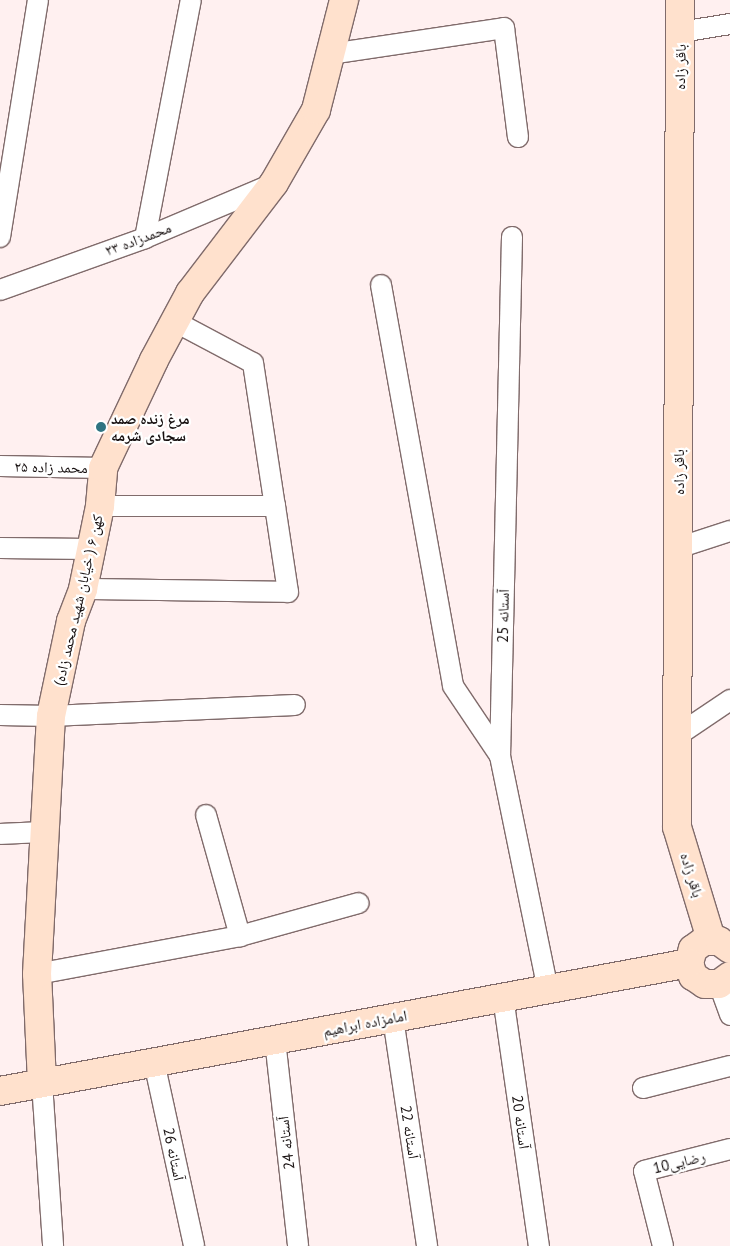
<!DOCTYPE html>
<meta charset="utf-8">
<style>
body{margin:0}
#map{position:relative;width:730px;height:1246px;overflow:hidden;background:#fff0f0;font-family:"PT Sans","Noto Naskh Arabic",sans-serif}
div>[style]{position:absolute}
.roads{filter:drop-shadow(1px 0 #806b6b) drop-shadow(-1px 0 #806b6b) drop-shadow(0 1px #806b6b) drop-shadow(0 -1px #806b6b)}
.street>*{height:20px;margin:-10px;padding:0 10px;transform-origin:10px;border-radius:10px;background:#fff}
.secondary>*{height:28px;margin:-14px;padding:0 14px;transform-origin:14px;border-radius:14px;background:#ffe1cd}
.dots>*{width:14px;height:14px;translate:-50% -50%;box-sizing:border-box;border:2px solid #fff;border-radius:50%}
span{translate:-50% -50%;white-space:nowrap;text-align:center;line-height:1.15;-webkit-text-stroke:4.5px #fff;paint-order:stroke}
.street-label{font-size:15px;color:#160f0f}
.poi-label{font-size:15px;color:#160f0f;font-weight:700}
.left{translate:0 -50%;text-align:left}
</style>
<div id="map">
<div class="roads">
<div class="street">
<div style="left:681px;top:32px;width:50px;rotate:-9.3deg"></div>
<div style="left:331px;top:54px;width:175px;rotate:-8.5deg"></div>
<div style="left:504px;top:28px;width:110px;rotate:82.7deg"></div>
<div style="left:0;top:237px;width:240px;rotate:-80.9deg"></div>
<div style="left:512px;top:237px;width:519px;rotate:91.32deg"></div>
<div style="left:500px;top:756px;width:238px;rotate:78.4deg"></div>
<div style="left:145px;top:238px;width:242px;rotate:-79.1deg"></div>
<div style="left:381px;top:285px;width:407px;rotate:79.8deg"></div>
<div style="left:453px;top:686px;width:84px;rotate:56.1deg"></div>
<div style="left:0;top:290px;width:154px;rotate:-19.7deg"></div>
<div style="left:145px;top:238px;width:139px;rotate:-22.9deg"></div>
<div style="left:174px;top:321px;width:89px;rotate:28deg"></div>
<div style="left:253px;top:363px;width:145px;rotate:81.3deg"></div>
<div style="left:0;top:466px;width:103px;rotate:1.1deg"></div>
<div style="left:0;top:548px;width:90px;rotate:0.6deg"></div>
<div style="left:678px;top:548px;width:55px;rotate:-18.1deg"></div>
<div style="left:83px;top:589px;width:205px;rotate:0.8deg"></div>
<div style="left:288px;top:592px;width:87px;rotate:-98.6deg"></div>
<div style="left:275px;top:506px;width:175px;rotate:180deg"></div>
<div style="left:0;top:715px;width:51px;rotate:1.1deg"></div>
<div style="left:51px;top:716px;width:244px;rotate:-2.6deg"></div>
<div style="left:678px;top:735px;width:63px;rotate:-33.9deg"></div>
<div style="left:206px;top:815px;width:126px;rotate:74.3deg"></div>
<div style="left:0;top:834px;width:44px;rotate:-2.6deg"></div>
<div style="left:37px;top:974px;width:207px;rotate:-10.6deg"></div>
<div style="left:240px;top:936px;width:123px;rotate:-15.5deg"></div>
<div style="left:719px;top:984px;width:33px;rotate:70deg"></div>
<div style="left:503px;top:997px;width:252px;rotate:81.8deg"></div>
<div style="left:393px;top:1018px;width:231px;rotate:81.5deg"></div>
<div style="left:275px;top:1040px;width:207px;rotate:83.6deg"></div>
<div style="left:154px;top:1062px;width:188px;rotate:77.7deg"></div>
<div style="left:42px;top:1083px;width:163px;rotate:86.1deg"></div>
<div style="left:643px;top:1088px;width:90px;rotate:-14.2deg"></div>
<div style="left:663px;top:1246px;width:77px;rotate:-104.2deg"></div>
<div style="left:644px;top:1171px;width:89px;rotate:-14.3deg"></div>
</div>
<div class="secondary">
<div style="left:680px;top:0;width:827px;rotate:90.21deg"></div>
<div style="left:677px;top:827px;width:117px;rotate:73.1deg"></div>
<div style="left:730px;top:949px;width:14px;rotate:-144deg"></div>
<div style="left:719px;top:941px;width:15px;rotate:180deg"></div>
<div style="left:704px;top:941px;width:14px;rotate:144deg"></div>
<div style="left:693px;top:949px;width:15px;rotate:106deg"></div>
<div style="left:689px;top:963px;width:14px;rotate:73deg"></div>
<div style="left:693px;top:976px;width:14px;rotate:34deg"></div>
<div style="left:705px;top:984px;width:14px"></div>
<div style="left:719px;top:984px;width:14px;rotate:-36deg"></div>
<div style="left:42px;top:1083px;width:109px;rotate:-92.6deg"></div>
<div style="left:37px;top:974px;width:258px;rotate:-86.9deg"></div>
<div style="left:51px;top:716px;width:97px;rotate:-78.1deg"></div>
<div style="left:71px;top:621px;width:34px;rotate:-69deg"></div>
<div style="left:83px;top:589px;width:85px;rotate:-78.4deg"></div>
<div style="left:100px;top:506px;width:38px;rotate:-85deg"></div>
<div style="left:103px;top:468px;width:119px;rotate:-64.7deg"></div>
<div style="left:154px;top:360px;width:76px;rotate:-61.8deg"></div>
<div style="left:190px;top:293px;width:138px;rotate:-52.6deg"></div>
<div style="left:274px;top:183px;width:84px;rotate:-60.1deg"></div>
<div style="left:316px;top:110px;width:114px;rotate:-75.7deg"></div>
<div style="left:0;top:1091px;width:701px;rotate:-10.52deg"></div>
</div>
</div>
<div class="dots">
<div style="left:101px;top:427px;background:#2f7482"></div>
</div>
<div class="street-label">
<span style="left:680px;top:67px;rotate:-89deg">باقر زاده</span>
<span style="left:138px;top:239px;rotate:-21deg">محمدزاده ۲۳</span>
<span style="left:51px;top:467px;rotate:1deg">محمد زاده ۲۵</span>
<span style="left:679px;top:472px;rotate:-90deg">باقر زاده</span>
<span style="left:78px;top:600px;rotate:-77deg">کهن ۶ ( خیابان شهید محمد زاده)</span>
<span style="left:503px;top:616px;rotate:-89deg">آستانه 25</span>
<span style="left:692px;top:875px;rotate:73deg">باقر زاده</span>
<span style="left:365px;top:1023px;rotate:-11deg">امامزاده ابراهیم</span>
<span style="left:521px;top:1122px;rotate:82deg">آستانه 20</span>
<span style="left:410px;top:1132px;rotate:81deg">آستانه 22</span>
<span style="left:286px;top:1143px;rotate:-97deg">آستانه 24</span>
<span style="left:174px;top:1154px;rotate:78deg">آستانه 26</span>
<span style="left:679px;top:1162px;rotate:-14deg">رضایی10</span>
</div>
<div class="poi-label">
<span class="left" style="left:111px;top:427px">مرغ زنده صمد<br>سجادی شرمه</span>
</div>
</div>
